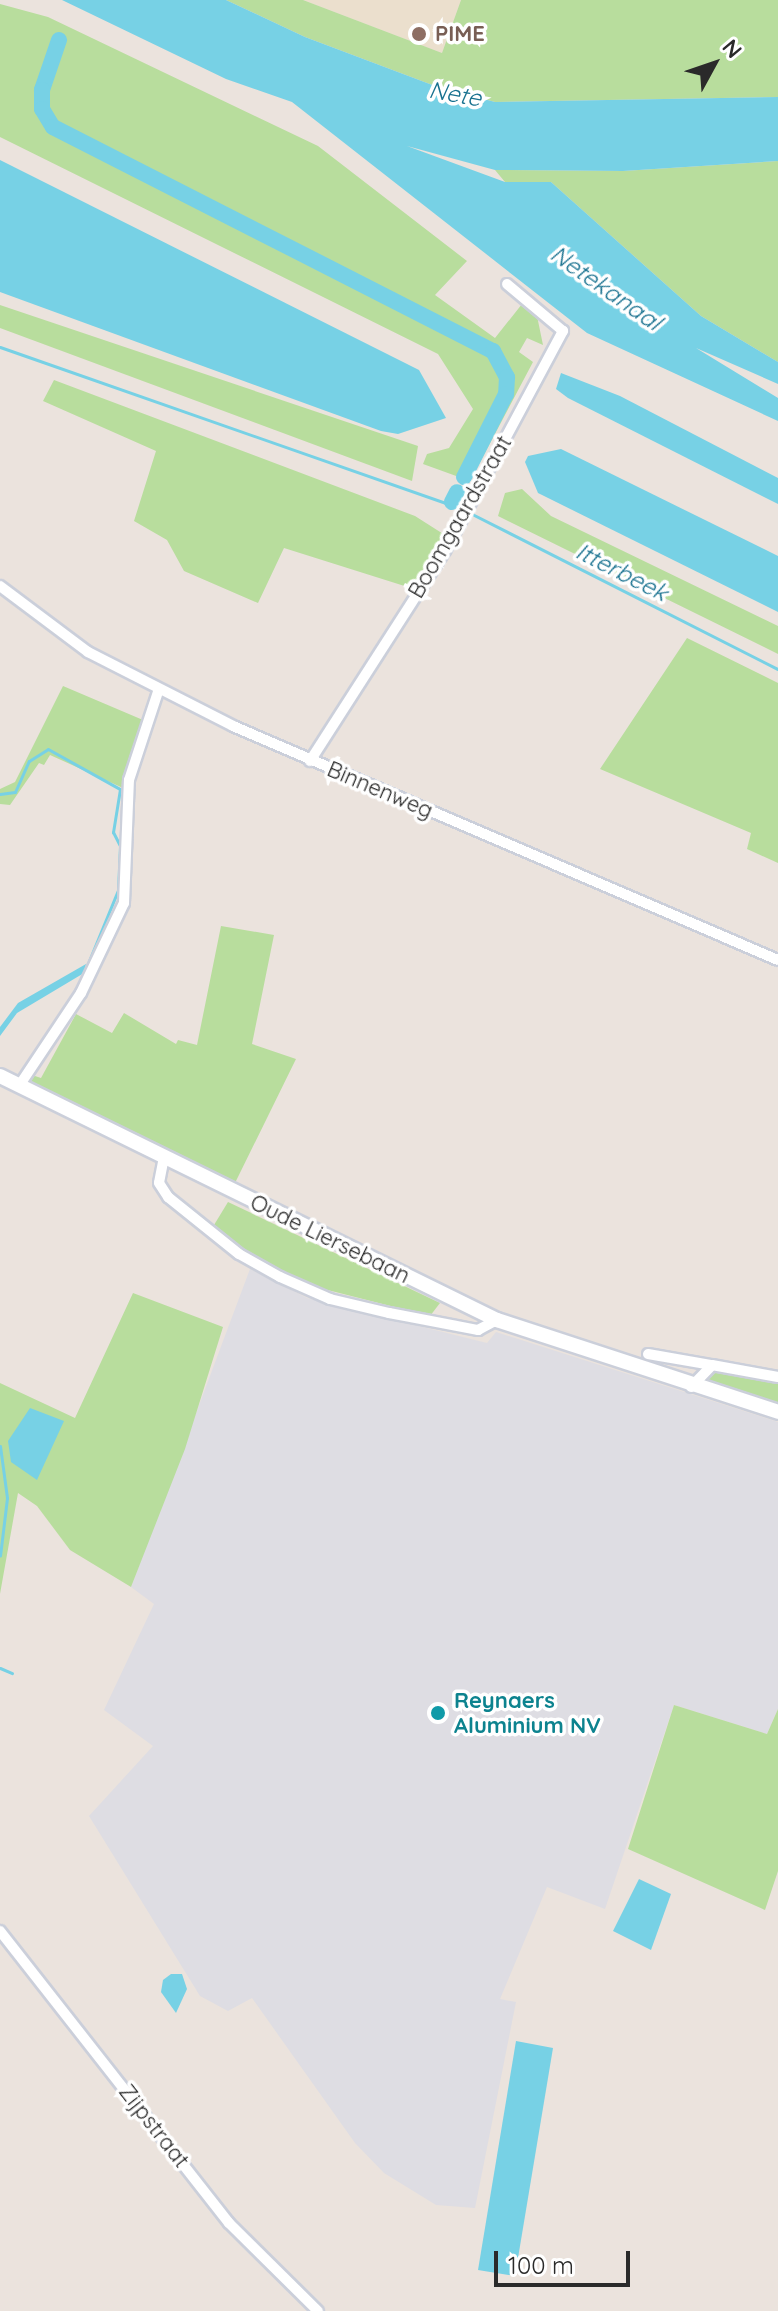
<!DOCTYPE html>
<style>
body{margin:0}
#map{position:relative;width:778px;height:2311px;overflow:hidden;background:#ebe3dd;font-family:Quicksand,sans-serif}
div>[style]{position:absolute}
.industrial>*{inset:0;background:#dedde3}
.education>*{inset:0;background:#ebdfcd}
.green>*{inset:0;background:#b8dd9d}
.water>*{inset:0;background:#77d1e5}
.stream>*{height:3px;margin:-1.5px;padding:0 1.5px;transform-origin:1.5px;border-radius:1.5px;background:#77d1e5}
.river>*{height:16px;margin:-8px;padding:0 8px;transform-origin:8px;border-radius:8px;background:#77d1e5}
.roads{filter:drop-shadow(2px 0 #cbcfda) drop-shadow(-2px 0 #cbcfda) drop-shadow(0 2px #cbcfda) drop-shadow(0 -2px #cbcfda)}
.street>*{height:10px;margin:-5px;padding:0 5px;transform-origin:5px;border-radius:5px;background:#fff}
.secondary>*{height:14px;margin:-7px;padding:0 7px;transform-origin:7px;border-radius:7px;background:#fff}
.dots>*{width:22px;height:22px;translate:-50% -50%;box-sizing:border-box;border:4px solid #fff;border-radius:50%}
span{translate:-50% -50%;white-space:nowrap;text-align:center;line-height:1.15;-webkit-text-stroke:7px #fff;paint-order:stroke}
.education-label{font-size:22px;color:#785e54;font-weight:700}
.left{translate:0 -50%;text-align:left}
.street-label{font-size:22px;color:#2a2a2a}
.culture-label{font-size:22px;color:#0d838f;font-weight:700}
.water-label{font-size:24px;color:#18718f;font-style:italic}
.north{position:absolute;left:674px;top:24px;width:80px;height:80px;-webkit-text-stroke:6px #fff;paint-order:stroke;rotate:50deg;font-size:22px;font-weight:700;line-height:32px;text-align:center;color:#2a2a2a}
.north::after{content:'';display:block;margin:auto;width:28px;height:36px;background:#2a2a2a;clip-path:polygon(50% 0,100% 100%,50% 72%,0 100%)}
.scale{position:absolute;left:494px;top:2251px;width:136px;height:36px;box-sizing:border-box;border:4px solid #2a2a2a;border-top:0;padding-left:10px;font-size:24px;line-height:28px;white-space:nowrap;color:#2a2a2a;-webkit-text-stroke:6px #fff;paint-order:stroke}
</style>
<div id="map">
<div class="industrial">
<div style="clip-path:polygon(250px 1269px,307px 1298px,487px 1343px,496px 1332px,778px 1422px,778px 1709px,767px 1734px,674px 1705px,605px 1909px,547px 1887px,500px 1999px,516px 2002px,475px 2208px,436px 2205px,384px 2173px,355px 2143px,252px 1998px,228px 2011px,200px 1996px,89px 1816px,153px 1746px,104px 1710px,154px 1604px,131px 1587px)"></div>
</div>
<div class="education">
<div style="clip-path:polygon(303px 0,461px 0,442px 53px)"></div>
</div>
<div class="green">
<div style="clip-path:polygon(226px 0,303px 0,442px 53px,461px 0,778px 0,778px 97px,495px 102px,435px 86px,305px 37px)"></div>
<div style="clip-path:polygon(0 4px,48px 17px,318px 146px,467px 261px,435px 295px,495px 338px,522px 304px,537px 316px,543px 345px,527px 338px,519px 352px,533px 362px,470px 481px,423px 464px,427px 454px,449px 448px,473px 409px,438px 354px,0 137px)"></div>
<div style="clip-path:polygon(778px 161px,778px 362px,701px 316px,551px 182px,505px 182px,495px 170px,623px 171px)"></div>
<div style="clip-path:polygon(0 305px,418px 446px,412px 481px,0 328px)"></div>
<div style="clip-path:polygon(54px 380px,415px 516px,448px 537px,414px 589px,284px 548px,258px 603px,184px 571px,167px 540px,134px 521px,156px 451px,43px 401px)"></div>
<div style="clip-path:polygon(522px 489px,551px 516px,778px 626px,778px 654px,498px 516px,505px 493px)"></div>
<div style="clip-path:polygon(687px 638px,778px 683px,778px 863px,747px 849px,751px 833px,600px 769px)"></div>
<div style="clip-path:polygon(63px 686px,143px 720px,123px 788px,50px 755px,44px 765px,39px 763px,10px 805px,0 804px,0 789px,15px 782px)"></div>
<div style="clip-path:polygon(221px 926px,274px 935px,252px 1044px,296px 1059px,235px 1183px,29px 1081px,32px 1075px,41px 1078px,76px 1014px,112px 1033px,124px 1013px,176px 1044px,178px 1040px,197px 1045px)"></div>
<div style="clip-path:polygon(228px 1202px,440px 1303px,430px 1316px,304px 1284px,245px 1251px,214px 1225px)"></div>
<div style="clip-path:polygon(133px 1293px,223px 1327px,185px 1449px,131px 1587px,70px 1550px,37px 1506px,18px 1493px,0 1594px,0 1383px,75px 1418px)"></div>
<div style="clip-path:polygon(717px 1369px,778px 1382px,778px 1407px,707px 1384px,710px 1372px)"></div>
<div style="clip-path:polygon(674px 1705px,767px 1734px,778px 1709px,778px 1871px,765px 1910px,628px 1849px)"></div>
</div>
<div class="water">
<div style="clip-path:polygon(62px 0,226px 0,305px 37px,435px 86px,495px 102px,778px 97px,778px 161px,623px 171px,495px 170px,407px 146px,505px 182px,551px 182px,701px 316px,778px 362px,778px 384px,696px 348px,778px 398px,778px 421px,587px 333px,292px 102px,226px 79px)"></div>
<div style="clip-path:polygon(0 160px,419px 370px,446px 418px,398px 434px,381px 431px,0 292px)"></div>
<div style="clip-path:polygon(561px 373px,620px 396px,778px 478px,778px 504px,568px 398px,556px 389px)"></div>
<div style="clip-path:polygon(561px 449px,778px 556px,778px 612px,538px 493px,525px 462px,528px 456px)"></div>
<div style="clip-path:polygon(86px 964px,84px 973px,17px 1013px,0 1036px,0 1027px,18px 1003px)"></div>
<div style="clip-path:polygon(30px 1408px,64px 1421px,37px 1480px,11px 1462px,8px 1441px)"></div>
<div style="clip-path:polygon(639px 1879px,671px 1894px,651px 1950px,613px 1931px)"></div>
<div style="clip-path:polygon(171px 1974px,182px 1974px,187px 1989px,176px 2013px,161px 1992px,163px 1980px)"></div>
<div style="clip-path:polygon(516px 2041px,553px 2048px,515px 2276px,478px 2270px)"></div>
</div>
<div class="stream">
<div style="left:0;top:347px;width:491px;rotate:19.3deg"></div>
<div style="left:470px;top:513px;width:345px;rotate:26.9deg"></div>
<div style="left:0;top:794px;width:15px;rotate:-8deg"></div>
<div style="left:15px;top:792px;width:34px;rotate:-66deg"></div>
<div style="left:29px;top:761px;width:22px;rotate:-32deg"></div>
<div style="left:48px;top:749px;width:82px;rotate:29.1deg"></div>
<div style="left:120px;top:789px;width:44px;rotate:99.2deg"></div>
<div style="left:113px;top:832px;width:16px;rotate:63deg"></div>
<div style="left:120px;top:846px;width:44px;rotate:92.6deg"></div>
<div style="left:118px;top:890px;width:82px;rotate:112.2deg"></div>
<div style="left:0;top:1446px;width:52px;rotate:82.3deg"></div>
<div style="left:7px;top:1498px;width:58px;rotate:96.9deg"></div>
<div style="left:0;top:1668px;width:13px;rotate:23deg"></div>
</div>
<div class="river">
<div style="left:59px;top:40px;width:53px;rotate:108.8deg"></div>
<div style="left:42px;top:90px;width:19px;rotate:90deg"></div>
<div style="left:42px;top:109px;width:21px;rotate:59deg"></div>
<div style="left:53px;top:127px;width:494px;rotate:27deg"></div>
<div style="left:493px;top:351px;width:30px;rotate:62deg"></div>
<div style="left:507px;top:377px;width:17px;rotate:93deg"></div>
<div style="left:506px;top:394px;width:93px;rotate:116.8deg"></div>
<div style="left:452px;top:502px;width:11px;rotate:-63deg"></div>
</div>
<div class="roads">
<div class="street">
<div style="left:0;top:586px;width:110px;rotate:36.9deg"></div>
<div style="left:88px;top:652px;width:163px;rotate:27deg"></div>
<div style="left:233px;top:726px;width:593px;rotate:23.24deg"></div>
<div style="left:310px;top:761px;width:250px;rotate:-57.3deg"></div>
<div style="left:445px;top:551px;width:250px;rotate:-61.8deg"></div>
<div style="left:563px;top:331px;width:73px;rotate:-140deg"></div>
<div style="left:19px;top:1086px;width:112px;rotate:-56.3deg"></div>
<div style="left:81px;top:993px;width:100px;rotate:-64.5deg"></div>
<div style="left:124px;top:903px;width:123px;rotate:-87.7deg"></div>
<div style="left:129px;top:780px;width:96px;rotate:-71.8deg"></div>
<div style="left:164px;top:1157px;width:26px;rotate:101deg"></div>
<div style="left:159px;top:1183px;width:17px;rotate:57deg"></div>
<div style="left:168px;top:1197px;width:91px;rotate:38.8deg"></div>
<div style="left:239px;top:1254px;width:47px;rotate:29.3deg"></div>
<div style="left:280px;top:1277px;width:55px;rotate:23.7deg"></div>
<div style="left:330px;top:1299px;width:61px;rotate:13.3deg"></div>
<div style="left:389px;top:1313px;width:91px;rotate:10.8deg"></div>
<div style="left:478px;top:1330px;width:21px;rotate:-28deg"></div>
<div style="left:648px;top:1354px;width:65px;rotate:9.8deg"></div>
<div style="left:691px;top:1387px;width:30px;rotate:-46deg"></div>
<div style="left:712px;top:1365px;width:67px;rotate:10.3deg"></div>
<div style="left:0;top:1931px;width:371px;rotate:51.9deg"></div>
<div style="left:229px;top:2223px;width:125px;rotate:44.7deg"></div>
</div>
<div class="secondary">
<div style="left:0;top:1076px;width:554px;rotate:26.15deg"></div>
<div style="left:497px;top:1320px;width:296px;rotate:18.1deg"></div>
</div>
</div>
<div class="dots">
<div style="left:419px;top:34px;background:#8d6e63"></div>
<div style="left:438px;top:1713px;background:#0f9aa8"></div>
</div>
<div class="education-label">
<span class="left" style="left:435px;top:34px">PIME</span>
</div>
<div class="street-label">
<span style="left:460px;top:517px;rotate:-60deg">Boomgaardstraat</span>
<span style="left:380px;top:790px;rotate:23deg">Binnenweg</span>
<span style="left:330px;top:1239px;rotate:26deg">Oude Liersebaan</span>
<span style="left:154px;top:2126px;rotate:52deg">Zijpstraat</span>
</div>
<div class="culture-label">
<span class="left" style="left:454px;top:1713px">Reynaers<br>Aluminium NV</span>
</div>
<div class="water-label">
<span style="left:455px;top:94px;rotate:10deg">Nete</span>
<span style="left:606px;top:288px;rotate:35deg">Netekanaal</span>
<span style="left:622px;top:572px;rotate:27deg">Itterbeek</span>
</div>
<div class="north">N</div>
<div class="scale">100 m</div>
</div>
